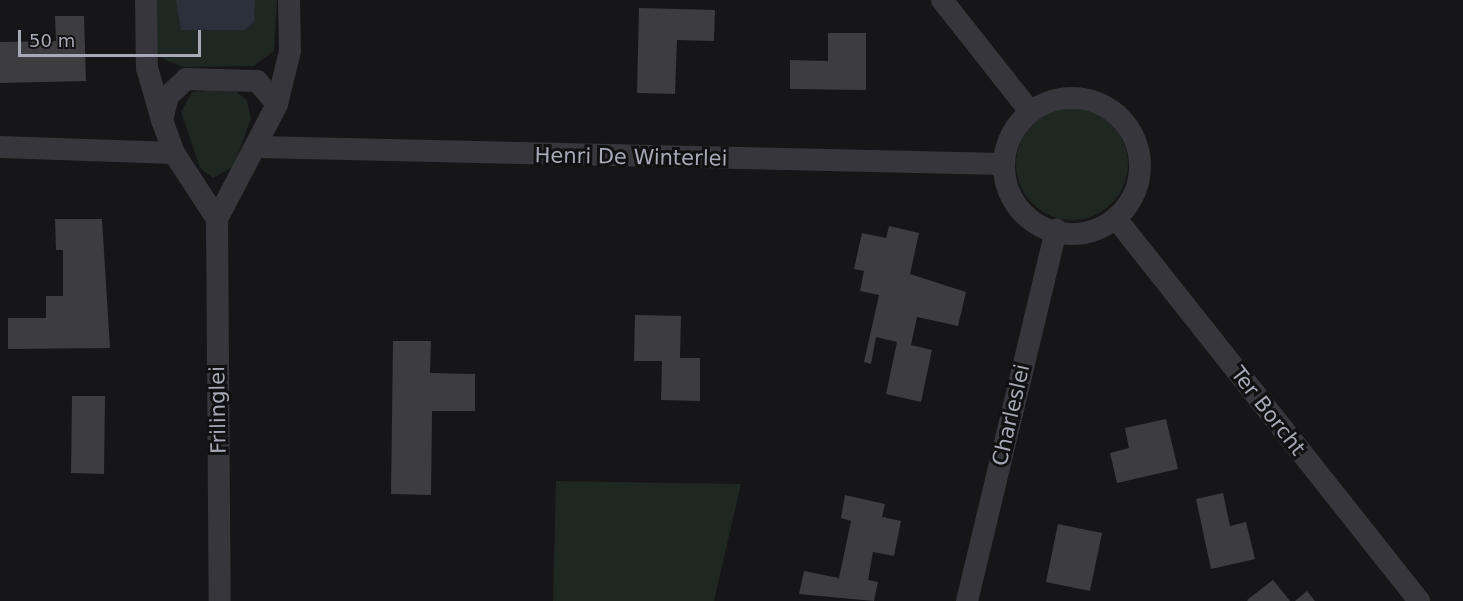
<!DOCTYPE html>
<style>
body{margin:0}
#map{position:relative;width:1463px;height:601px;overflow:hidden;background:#161517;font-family:"DejaVu Sans",sans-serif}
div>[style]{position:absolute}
.green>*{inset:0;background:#1f2722}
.round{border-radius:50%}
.water>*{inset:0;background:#2b313b}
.building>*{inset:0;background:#3d3d41}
.street>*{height:22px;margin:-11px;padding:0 11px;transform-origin:11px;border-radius:11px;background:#36363c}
.street>.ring{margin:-11px;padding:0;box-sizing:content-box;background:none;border:22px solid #36363c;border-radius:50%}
span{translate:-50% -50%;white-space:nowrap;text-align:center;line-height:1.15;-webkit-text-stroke:6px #111012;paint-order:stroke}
.street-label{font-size:21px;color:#a7a9b7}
.scale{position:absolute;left:18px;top:30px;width:183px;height:27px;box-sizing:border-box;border:3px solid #a7a9b7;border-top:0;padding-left:8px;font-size:18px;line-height:21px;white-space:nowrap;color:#a7a9b7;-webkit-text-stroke:4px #111012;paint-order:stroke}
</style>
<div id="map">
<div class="green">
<div style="clip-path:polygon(154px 0,277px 0,274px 51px,254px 66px,184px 67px,165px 60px,157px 51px)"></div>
<div style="clip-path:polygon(233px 89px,247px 100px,251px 118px,234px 166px,213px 178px,200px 168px,181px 112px,192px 92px)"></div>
<div class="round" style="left:1016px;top:108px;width:112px;height:112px"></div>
<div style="clip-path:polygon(556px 481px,741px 484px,714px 601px,553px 601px)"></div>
</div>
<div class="water">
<div style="clip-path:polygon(176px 0,255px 0,254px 22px,245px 30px,181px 30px)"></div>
</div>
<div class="building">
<div style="clip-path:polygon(639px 8px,715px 10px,714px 41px,677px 40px,675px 94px,637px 93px)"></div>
<div style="clip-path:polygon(55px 16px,84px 16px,86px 81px,0 83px,0 42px,56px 41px)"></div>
<div style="clip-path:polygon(828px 33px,866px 33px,866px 90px,790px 89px,790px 60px,828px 61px)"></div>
<div style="clip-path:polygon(55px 219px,102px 219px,110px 348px,8px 349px,8px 318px,46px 318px,46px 296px,63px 296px,63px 250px,56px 250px)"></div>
<div style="clip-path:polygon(889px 226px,919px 233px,910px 274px,966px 292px,958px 326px,917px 317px,911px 345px,932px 350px,921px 402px,886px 394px,897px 342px,876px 337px,871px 364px,864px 362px,879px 295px,860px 291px,864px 271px,854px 269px,862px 233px,886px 238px)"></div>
<div style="clip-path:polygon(635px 315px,681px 316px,680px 358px,700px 358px,700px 401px,661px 400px,662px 361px,634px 361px)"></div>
<div style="clip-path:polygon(393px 341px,431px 341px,430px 373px,475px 374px,475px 411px,432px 411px,431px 495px,391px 494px)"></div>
<div style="clip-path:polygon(72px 396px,105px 396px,104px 474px,71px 473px)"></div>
<div style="clip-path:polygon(1166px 419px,1178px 469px,1117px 483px,1110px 453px,1129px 448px,1125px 428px)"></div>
<div style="clip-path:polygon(1223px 493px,1230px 526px,1246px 522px,1255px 559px,1211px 569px,1196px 499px)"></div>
<div style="clip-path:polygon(845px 495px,885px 504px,882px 517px,901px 521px,894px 556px,873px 552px,868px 580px,878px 582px,874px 601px,799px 594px,804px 571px,839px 578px,851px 521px,841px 518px)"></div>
<div style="clip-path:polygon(1058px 524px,1102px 533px,1090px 591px,1046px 582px)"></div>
<div style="clip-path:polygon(1273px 580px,1290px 601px,1248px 601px,1247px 600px)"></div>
<div style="clip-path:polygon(1307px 591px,1315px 601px,1295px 601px)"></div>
</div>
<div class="street">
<div style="left:146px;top:0;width:68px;rotate:89.2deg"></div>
<div style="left:147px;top:68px;width:54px;rotate:73.9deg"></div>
<div style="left:162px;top:120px;width:35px;rotate:70deg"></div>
<div style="left:174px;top:153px;width:79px;rotate:56.9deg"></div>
<div style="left:217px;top:219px;width:382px;rotate:89.6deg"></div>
<div style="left:942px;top:0;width:140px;rotate:51.7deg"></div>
<div class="ring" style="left:1004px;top:98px;width:114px;height:114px"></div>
<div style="left:162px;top:120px;width:25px;rotate:-76deg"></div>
<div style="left:168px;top:96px;width:25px;rotate:-43deg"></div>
<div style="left:186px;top:79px;width:71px;rotate:1.6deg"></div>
<div style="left:257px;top:81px;width:30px;rotate:49deg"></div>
<div style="left:0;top:147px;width:174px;rotate:2deg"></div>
<div style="left:258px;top:147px;width:745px;rotate:1.31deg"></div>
<div style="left:217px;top:219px;width:130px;rotate:-62.4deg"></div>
<div style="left:277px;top:104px;width:55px;rotate:-76.2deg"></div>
<div style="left:290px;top:51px;width:51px;rotate:-91.1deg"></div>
<div style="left:1118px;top:221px;width:485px;rotate:51.6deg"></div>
<div style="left:967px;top:601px;width:382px;rotate:-76.5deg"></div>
</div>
<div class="street-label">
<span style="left:631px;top:157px;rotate:1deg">Henri De Winterlei</span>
<span style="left:218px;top:410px;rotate:-91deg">Frilinglei</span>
<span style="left:1268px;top:411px;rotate:52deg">Ter Borcht</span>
<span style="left:1011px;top:415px;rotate:-77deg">Charleslei</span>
</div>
<div class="scale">50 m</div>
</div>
